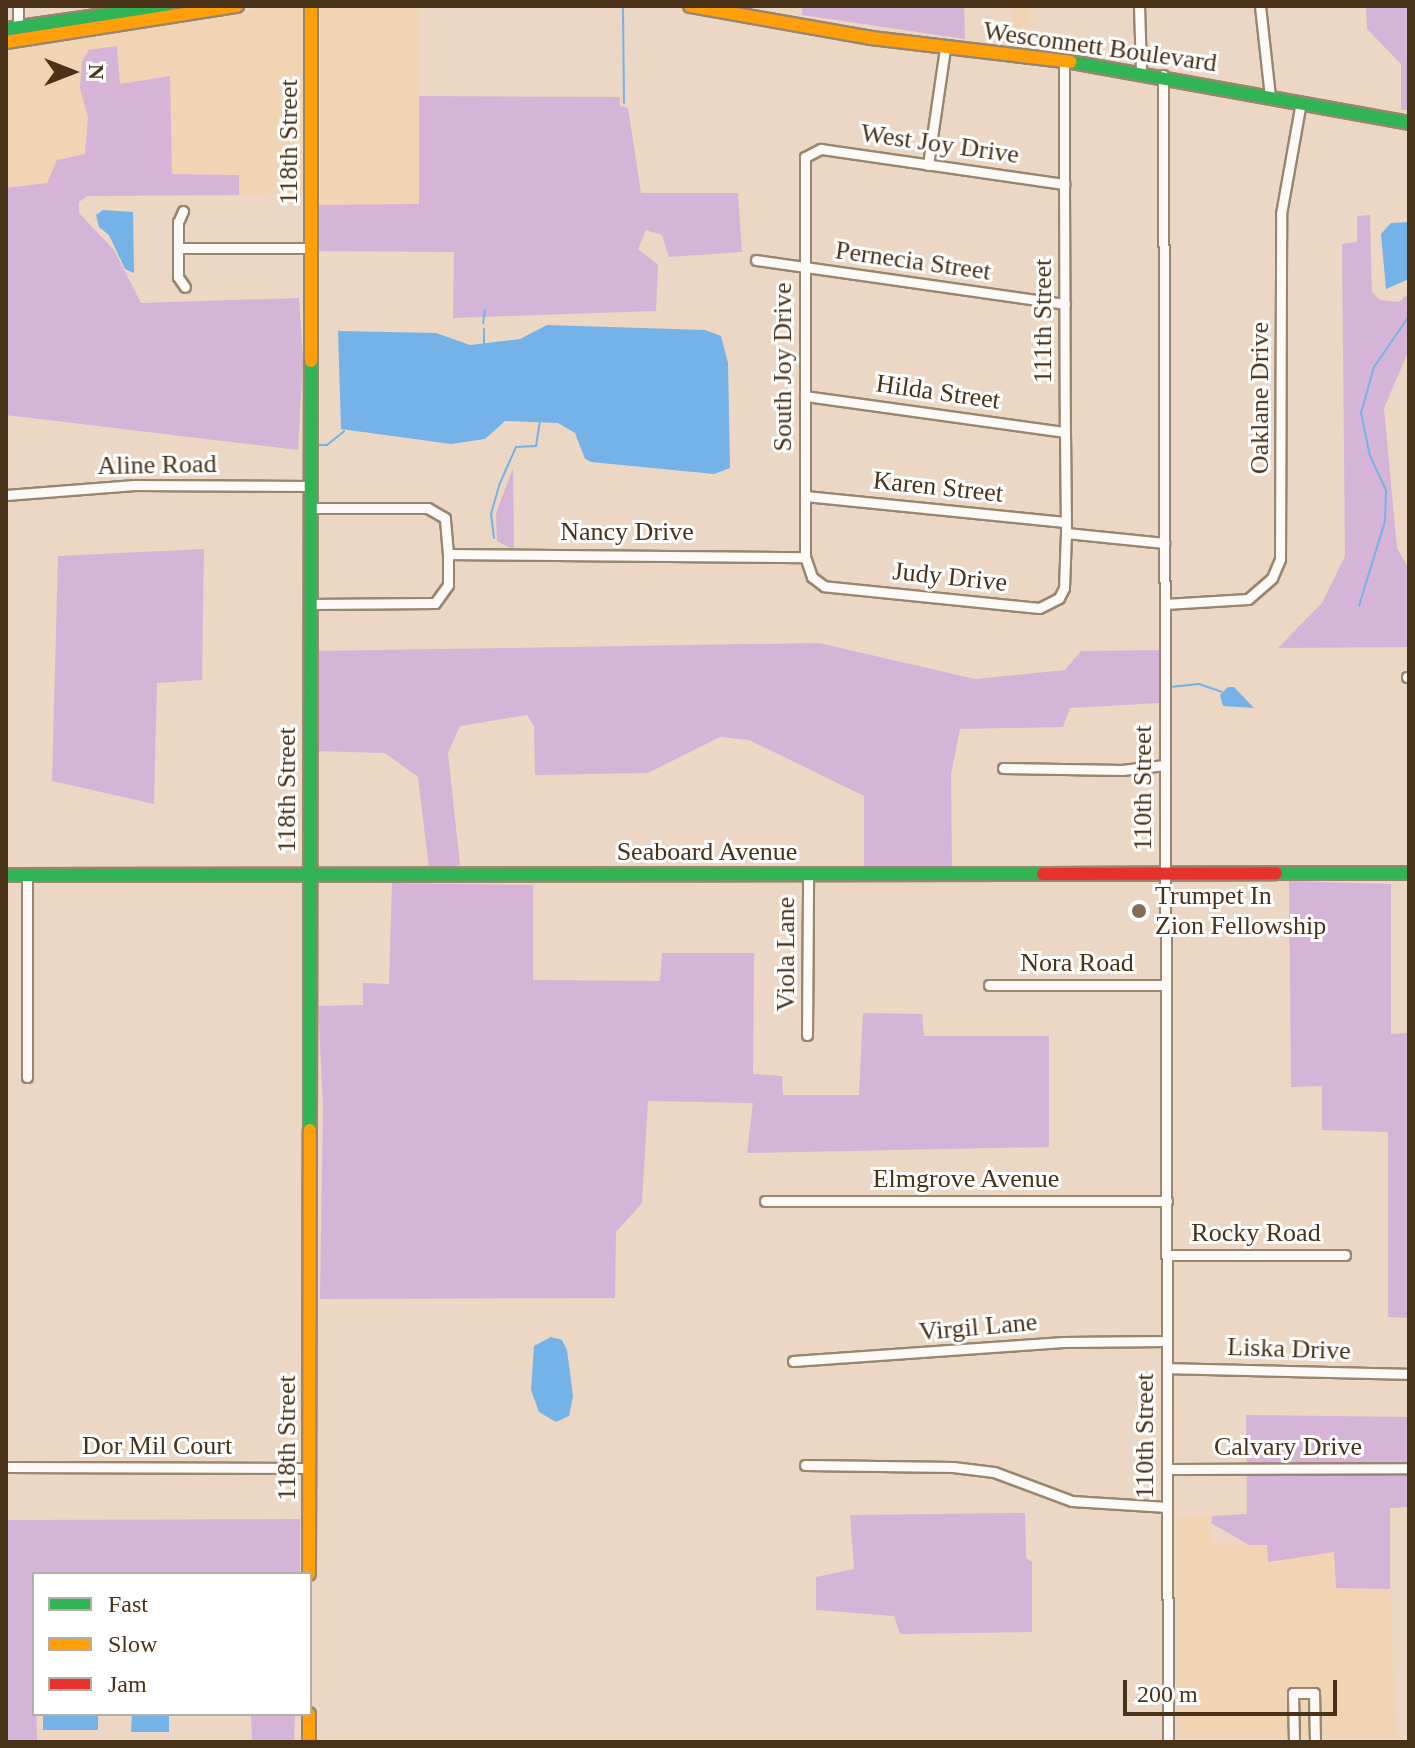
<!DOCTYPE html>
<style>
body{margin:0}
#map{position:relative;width:1415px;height:1748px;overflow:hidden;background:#ebd7c3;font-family:Georgia,serif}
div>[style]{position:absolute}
.built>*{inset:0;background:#f1d4b4}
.green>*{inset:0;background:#d6b4d8}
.water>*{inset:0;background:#75b2e7}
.stream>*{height:2px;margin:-1px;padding:0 1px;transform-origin:1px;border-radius:1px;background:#75b2e7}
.roads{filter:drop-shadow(2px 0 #99866e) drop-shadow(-2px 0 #99866e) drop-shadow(0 2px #99866e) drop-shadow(0 -2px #99866e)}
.street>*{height:9px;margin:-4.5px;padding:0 4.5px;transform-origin:4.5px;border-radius:4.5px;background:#fcf9f6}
.fast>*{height:12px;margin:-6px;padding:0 6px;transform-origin:6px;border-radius:6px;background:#30b455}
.slow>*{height:12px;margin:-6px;padding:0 6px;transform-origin:6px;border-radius:6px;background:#ff9f0a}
.jam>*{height:12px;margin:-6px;padding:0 6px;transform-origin:6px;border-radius:6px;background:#e5322d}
.dots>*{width:22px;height:22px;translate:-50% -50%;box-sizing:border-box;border:4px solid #fff;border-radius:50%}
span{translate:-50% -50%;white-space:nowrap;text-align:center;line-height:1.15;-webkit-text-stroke:6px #fff;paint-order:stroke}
.street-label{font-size:26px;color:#493218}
.poi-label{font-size:26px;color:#493218}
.left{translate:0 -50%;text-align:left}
.frame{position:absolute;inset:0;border:8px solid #493218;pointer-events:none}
.legend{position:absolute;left:32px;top:1572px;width:280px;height:144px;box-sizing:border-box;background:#fff;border:2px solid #b6ada3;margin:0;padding:10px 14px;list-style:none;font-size:24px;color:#493218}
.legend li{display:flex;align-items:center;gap:16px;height:40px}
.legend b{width:40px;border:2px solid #b6ada3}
.north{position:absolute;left:32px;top:32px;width:80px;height:80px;-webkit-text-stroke:6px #fff;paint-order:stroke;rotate:90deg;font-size:22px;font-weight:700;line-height:32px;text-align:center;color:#493218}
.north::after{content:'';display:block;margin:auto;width:28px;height:36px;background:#493218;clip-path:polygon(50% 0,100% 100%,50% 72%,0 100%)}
.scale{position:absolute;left:1123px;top:1680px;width:214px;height:36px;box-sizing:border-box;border:4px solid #493218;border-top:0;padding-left:10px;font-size:24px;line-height:28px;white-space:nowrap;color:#493218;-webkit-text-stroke:6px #fff;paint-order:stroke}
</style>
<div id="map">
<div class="built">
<div style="clip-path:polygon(283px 6px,303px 6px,306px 17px,307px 193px,239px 195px,239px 175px,172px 174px,170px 76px,120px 84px,116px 46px,80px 88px,88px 118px,85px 154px,47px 183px,6px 188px,6px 51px)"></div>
<div style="clip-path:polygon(320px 6px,419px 6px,419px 205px,320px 205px)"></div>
<div style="clip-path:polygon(1011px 6px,1030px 6px,1029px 46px,1011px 42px)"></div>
<div style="clip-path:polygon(1177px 1516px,1212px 1516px,1211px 1544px,1267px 1545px,1269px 1561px,1334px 1552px,1336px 1588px,1390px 1589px,1397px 1737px,1177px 1738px)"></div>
</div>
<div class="green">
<div style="clip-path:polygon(802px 6px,964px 6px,965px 39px,802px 15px)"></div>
<div style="clip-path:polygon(1366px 6px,1409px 6px,1409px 110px,1401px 110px,1401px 64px,1367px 29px)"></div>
<div style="clip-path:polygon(117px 46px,120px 84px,170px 76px,172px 174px,239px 175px,239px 195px,87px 196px,79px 202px,79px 213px,114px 250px,141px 303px,299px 298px,303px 357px,298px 450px,6px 415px,6px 188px,47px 183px,57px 160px,85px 154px,88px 118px,80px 88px,82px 61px,89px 50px)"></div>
<div style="clip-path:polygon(419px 96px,620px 97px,620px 106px,628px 108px,641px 193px,738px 193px,742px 252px,669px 257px,662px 235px,646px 230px,638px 249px,658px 265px,656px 311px,453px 318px,454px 252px,314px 251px,315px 205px,419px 204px)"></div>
<div style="clip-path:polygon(1370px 215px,1372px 292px,1380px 300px,1399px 302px,1409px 293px,1409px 350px,1384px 408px,1397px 548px,1409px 569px,1409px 647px,1278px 648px,1322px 603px,1345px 556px,1342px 244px,1357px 242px,1357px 216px)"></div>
<div style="clip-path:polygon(513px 468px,514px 550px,497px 541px,496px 513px)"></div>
<div style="clip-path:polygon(204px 549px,202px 680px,157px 683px,154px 804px,52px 781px,58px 556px)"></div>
<div style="clip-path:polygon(819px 643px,975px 679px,1065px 670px,1081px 651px,1161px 650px,1160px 703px,1070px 708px,1063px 727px,960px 729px,951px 774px,952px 869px,864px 866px,864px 796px,749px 740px,720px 737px,648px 773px,535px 775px,534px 726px,527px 715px,460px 726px,448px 753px,460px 865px,429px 869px,418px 777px,385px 753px,314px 751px,312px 651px)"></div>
<div style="clip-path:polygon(1289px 881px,1391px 884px,1391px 1034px,1409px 1033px,1409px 1318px,1388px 1317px,1388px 1132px,1322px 1130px,1322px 1086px,1291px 1087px)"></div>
<div style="clip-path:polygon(392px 883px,533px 885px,533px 980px,660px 981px,662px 953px,754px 953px,753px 1074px,782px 1076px,783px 1095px,859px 1095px,863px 1013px,922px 1014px,924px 1036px,1049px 1036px,1049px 1147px,747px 1153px,753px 1103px,648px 1101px,642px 1203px,616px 1232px,615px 1298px,320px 1299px,323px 1104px,318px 1006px,363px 1005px,363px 983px,389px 984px)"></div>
<div style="clip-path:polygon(1246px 1415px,1409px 1417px,1409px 1507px,1390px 1508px,1390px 1589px,1336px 1588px,1334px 1552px,1268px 1562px,1267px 1545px,1249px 1545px,1211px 1523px,1212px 1516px,1247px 1514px)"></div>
<div style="clip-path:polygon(1025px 1513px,1026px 1558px,1032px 1562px,1032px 1632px,900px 1634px,894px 1616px,816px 1610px,816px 1577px,854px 1569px,850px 1515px)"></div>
<div style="clip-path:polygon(300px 1519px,300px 1574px,34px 1574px,37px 1742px,6px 1742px,6px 1520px)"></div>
<div style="clip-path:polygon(251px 1714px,295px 1714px,294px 1742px,252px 1742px)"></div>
</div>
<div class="water">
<div style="clip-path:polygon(103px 210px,133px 212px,134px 273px,125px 269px,109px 235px,99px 227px,96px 215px)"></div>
<div style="clip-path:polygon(1409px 222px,1409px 279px,1386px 289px,1381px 234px,1391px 223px)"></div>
<div style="clip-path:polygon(547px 325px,705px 330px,721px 336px,728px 363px,730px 468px,714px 474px,591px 462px,585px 459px,575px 433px,558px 423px,505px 421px,485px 439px,451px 444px,341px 429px,338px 331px,436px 333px,470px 345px,520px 339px)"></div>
<div style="clip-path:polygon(1228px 687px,1234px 687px,1254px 708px,1223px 706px,1220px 695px)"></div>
<div style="clip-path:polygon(551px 1337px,562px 1340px,567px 1350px,573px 1396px,569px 1416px,556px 1422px,539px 1412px,531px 1390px,534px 1346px)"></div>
<div style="clip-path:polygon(43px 1714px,98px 1714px,98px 1730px,43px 1730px)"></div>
<div style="clip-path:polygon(132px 1714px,169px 1714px,169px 1732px,131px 1732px)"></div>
</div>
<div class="stream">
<div style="left:623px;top:9px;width:94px;rotate:89.4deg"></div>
<div style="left:483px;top:323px;width:13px;rotate:-81deg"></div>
<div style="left:484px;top:329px;width:16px;rotate:90deg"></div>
<div style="left:317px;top:445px;width:10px"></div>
<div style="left:327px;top:445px;width:22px;rotate:-39deg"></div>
<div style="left:494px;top:538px;width:24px;rotate:-97deg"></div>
<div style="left:491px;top:514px;width:32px;rotate:-74deg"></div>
<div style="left:500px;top:483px;width:39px;rotate:-66deg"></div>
<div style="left:516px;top:447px;width:20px;rotate:-3deg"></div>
<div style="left:536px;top:446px;width:25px;rotate:-81deg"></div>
<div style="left:1359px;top:606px;width:89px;rotate:-73deg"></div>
<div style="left:1385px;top:521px;width:31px;rotate:-88deg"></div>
<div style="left:1386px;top:490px;width:38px;rotate:-115deg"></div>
<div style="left:1370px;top:456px;width:44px;rotate:-101.8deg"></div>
<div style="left:1361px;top:413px;width:48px;rotate:-74.2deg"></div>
<div style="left:1374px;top:367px;width:62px;rotate:-55.5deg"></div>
<div style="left:1170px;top:687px;width:29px;rotate:-6deg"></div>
<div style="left:1199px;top:684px;width:24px;rotate:19deg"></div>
</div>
<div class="roads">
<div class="street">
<div style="left:18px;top:6px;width:21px;rotate:90deg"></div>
<div style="left:1139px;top:6px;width:65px;rotate:88.2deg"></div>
<div style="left:1260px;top:6px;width:91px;rotate:83.7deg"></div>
<div style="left:1064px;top:62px;width:122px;rotate:90deg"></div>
<div style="left:1064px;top:184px;width:248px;rotate:89.8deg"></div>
<div style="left:1065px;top:432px;width:101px;rotate:89.4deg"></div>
<div style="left:1066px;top:533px;width:55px;rotate:92.1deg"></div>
<div style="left:1064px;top:588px;width:11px;rotate:117deg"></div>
<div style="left:1059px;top:598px;width:22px;rotate:153deg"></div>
<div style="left:1039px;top:608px;width:216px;rotate:-174.2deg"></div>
<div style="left:824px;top:586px;width:15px;rotate:-143deg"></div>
<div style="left:812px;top:577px;width:21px;rotate:-109deg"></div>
<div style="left:805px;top:557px;width:400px;rotate:-90deg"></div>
<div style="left:805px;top:157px;width:18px;rotate:-27deg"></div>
<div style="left:821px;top:149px;width:246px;rotate:8.2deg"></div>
<div style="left:1163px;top:75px;width:1667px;rotate:89.83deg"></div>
<div style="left:928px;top:165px;width:117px;rotate:-81.7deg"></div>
<div style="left:183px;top:211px;width:12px;rotate:114deg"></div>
<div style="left:178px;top:222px;width:55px;rotate:90deg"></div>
<div style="left:178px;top:277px;width:12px;rotate:55deg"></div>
<div style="left:178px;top:248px;width:132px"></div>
<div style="left:756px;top:260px;width:312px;rotate:8.1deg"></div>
<div style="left:805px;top:396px;width:262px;rotate:7.9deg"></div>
<div style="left:6px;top:495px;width:129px;rotate:-4.4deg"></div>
<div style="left:135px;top:485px;width:174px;rotate:0.3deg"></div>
<div style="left:805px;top:496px;width:261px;rotate:5.7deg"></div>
<div style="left:1066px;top:533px;width:99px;rotate:5.8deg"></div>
<div style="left:448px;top:554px;width:357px;rotate:0.5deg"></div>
<div style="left:309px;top:604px;width:126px;rotate:-0.5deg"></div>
<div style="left:435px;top:603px;width:22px;rotate:-54deg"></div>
<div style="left:448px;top:585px;width:31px;rotate:-90deg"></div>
<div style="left:448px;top:554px;width:36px;rotate:-95deg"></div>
<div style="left:445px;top:518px;width:20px;rotate:-150deg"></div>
<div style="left:428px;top:508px;width:119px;rotate:180deg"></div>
<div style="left:1165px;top:604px;width:83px;rotate:-3.4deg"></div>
<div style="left:1248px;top:599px;width:32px;rotate:-41deg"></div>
<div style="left:1272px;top:578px;width:21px;rotate:-67deg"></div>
<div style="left:1280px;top:559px;width:345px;rotate:-89.8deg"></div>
<div style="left:1281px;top:214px;width:114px;rotate:-79.9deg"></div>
<div style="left:1407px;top:677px;width:2px"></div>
<div style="left:1003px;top:768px;width:119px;rotate:1deg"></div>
<div style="left:1122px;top:770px;width:43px;rotate:-6.6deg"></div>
<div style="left:989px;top:985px;width:176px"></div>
<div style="left:807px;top:1035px;width:161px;rotate:-89.6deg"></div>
<div style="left:27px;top:1077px;width:202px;rotate:-90deg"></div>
<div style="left:765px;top:1201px;width:402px"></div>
<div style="left:1167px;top:1255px;width:178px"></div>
<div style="left:793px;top:1361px;width:271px;rotate:-4deg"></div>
<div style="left:1063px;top:1342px;width:104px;rotate:-0.6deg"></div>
<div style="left:1167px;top:1368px;width:242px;rotate:1.4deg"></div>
<div style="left:805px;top:1465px;width:148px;rotate:0.8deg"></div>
<div style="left:953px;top:1467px;width:41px;rotate:7deg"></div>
<div style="left:994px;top:1472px;width:83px;rotate:20.4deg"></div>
<div style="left:1072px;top:1501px;width:95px;rotate:3.6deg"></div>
<div style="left:6px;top:1467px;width:303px;rotate:0.2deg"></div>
<div style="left:1167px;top:1469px;width:242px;rotate:-0.2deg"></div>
<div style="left:1294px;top:1742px;width:49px;rotate:-91.2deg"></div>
<div style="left:1293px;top:1693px;width:21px"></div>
<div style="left:1314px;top:1693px;width:49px;rotate:88.8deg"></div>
</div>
<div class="fast">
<div style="left:6px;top:29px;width:162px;rotate:-8.2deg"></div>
<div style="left:1071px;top:62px;width:343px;rotate:10.2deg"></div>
<div style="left:1276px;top:873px;width:133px"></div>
<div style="left:6px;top:875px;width:1037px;rotate:-0.06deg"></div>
<div style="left:310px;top:1130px;width:769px;rotate:-89.93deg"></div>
</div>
<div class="slow">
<div style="left:690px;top:6px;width:184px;rotate:10deg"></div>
<div style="left:871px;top:38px;width:201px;rotate:6.8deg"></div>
<div style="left:6px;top:42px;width:234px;rotate:-8.9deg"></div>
<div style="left:311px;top:361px;width:355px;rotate:-90deg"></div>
<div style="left:309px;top:1574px;width:444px;rotate:-89.9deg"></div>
<div style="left:309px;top:1714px;width:28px;rotate:90deg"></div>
</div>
<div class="jam">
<div style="left:1043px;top:874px;width:233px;rotate:-0.2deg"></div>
</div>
</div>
<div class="dots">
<div style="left:1139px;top:911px;background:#826c54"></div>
</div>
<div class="street-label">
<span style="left:1100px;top:47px;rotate:8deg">Wesconnett Boulevard</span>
<span style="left:289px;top:142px;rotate:-90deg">118th Street</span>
<span style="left:940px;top:144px;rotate:8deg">West Joy Drive</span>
<span style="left:913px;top:261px;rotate:8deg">Pernecia Street</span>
<span style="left:1043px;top:321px;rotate:-90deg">111th Street</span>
<span style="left:783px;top:367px;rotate:-90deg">South Joy Drive</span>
<span style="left:938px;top:392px;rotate:8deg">Hilda Street</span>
<span style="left:1260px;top:398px;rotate:-90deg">Oaklane Drive</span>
<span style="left:157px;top:465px;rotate:-1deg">Aline Road</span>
<span style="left:938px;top:487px;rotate:6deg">Karen Street</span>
<span style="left:627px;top:532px">Nancy Drive</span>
<span style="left:950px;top:577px;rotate:6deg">Judy Drive</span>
<span style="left:1143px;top:788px;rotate:-90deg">110th Street</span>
<span style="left:287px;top:790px;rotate:-90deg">118th Street</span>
<span style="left:707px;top:852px">Seaboard Avenue</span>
<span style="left:786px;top:954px;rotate:-90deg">Viola Lane</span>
<span style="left:1077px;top:963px">Nora Road</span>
<span style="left:966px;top:1179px">Elmgrove Avenue</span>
<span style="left:1256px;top:1233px">Rocky Road</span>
<span style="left:978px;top:1327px;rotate:-5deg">Virgil Lane</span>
<span style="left:1289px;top:1349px;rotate:2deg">Liska Drive</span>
<span style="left:1145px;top:1436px;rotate:-90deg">110th Street</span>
<span style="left:287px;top:1438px;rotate:-90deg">118th Street</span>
<span style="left:157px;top:1446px">Dor Mil Court</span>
<span style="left:1288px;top:1447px">Calvary Drive</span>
</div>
<div class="poi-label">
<span class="left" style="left:1155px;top:911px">Trumpet In<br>Zion Fellowship</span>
</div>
<div class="frame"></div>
<ul class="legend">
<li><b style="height:10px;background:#30b455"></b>Fast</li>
<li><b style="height:10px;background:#ff9f0a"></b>Slow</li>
<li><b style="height:10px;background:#e5322d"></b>Jam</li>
</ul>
<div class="north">N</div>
<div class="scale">200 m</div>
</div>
